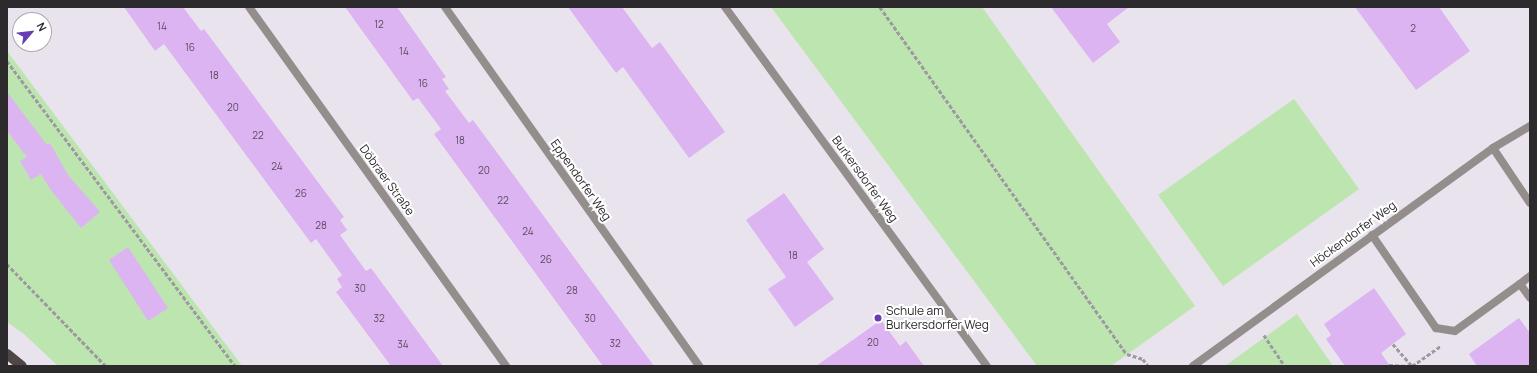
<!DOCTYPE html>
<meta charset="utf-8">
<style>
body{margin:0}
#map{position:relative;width:1537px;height:373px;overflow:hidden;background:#e9e3ed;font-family:Manrope,sans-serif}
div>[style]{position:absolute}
.green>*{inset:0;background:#bce5b0}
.building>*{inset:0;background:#ddb4f2}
.path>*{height:2.5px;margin-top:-1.25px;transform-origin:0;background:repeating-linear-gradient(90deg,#9e99a1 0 4px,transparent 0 6px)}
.lane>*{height:8px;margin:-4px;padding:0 4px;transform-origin:4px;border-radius:4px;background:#938e8c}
.street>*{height:8px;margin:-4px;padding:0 4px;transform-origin:4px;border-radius:4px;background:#938e8c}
.primary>*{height:10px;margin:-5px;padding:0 5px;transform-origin:5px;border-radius:5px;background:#504745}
.dots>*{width:11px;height:11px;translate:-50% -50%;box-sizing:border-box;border:2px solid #fff;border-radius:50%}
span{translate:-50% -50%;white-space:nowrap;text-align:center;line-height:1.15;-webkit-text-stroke:4px #fff;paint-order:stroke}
.number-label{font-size:10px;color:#594c5f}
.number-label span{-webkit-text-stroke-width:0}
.street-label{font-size:12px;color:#2d2a2e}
.poi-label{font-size:12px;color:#2d2a2e}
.left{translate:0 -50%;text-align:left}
.frame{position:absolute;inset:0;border:8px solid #2d2a2e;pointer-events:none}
.north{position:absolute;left:12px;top:12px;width:40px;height:40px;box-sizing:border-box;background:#fff;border:1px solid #abaaab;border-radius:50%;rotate:62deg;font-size:11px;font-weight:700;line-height:16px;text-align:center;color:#2d2a2e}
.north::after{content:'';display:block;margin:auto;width:14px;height:18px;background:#673cb4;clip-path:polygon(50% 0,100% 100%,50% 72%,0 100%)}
</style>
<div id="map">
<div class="green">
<div style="clip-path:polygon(771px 7px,982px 7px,1195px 306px,1111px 366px,1037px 366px)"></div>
<div style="clip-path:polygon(7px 51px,242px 366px,58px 366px,24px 334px,7px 322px)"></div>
<div style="clip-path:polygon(1294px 99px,1359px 189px,1223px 286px,1158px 195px)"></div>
<div style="clip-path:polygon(1297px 314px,1333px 366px,1225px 366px)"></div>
</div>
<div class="building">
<div style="clip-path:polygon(124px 7px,183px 7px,201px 31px,204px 29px,344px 217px,340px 220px,347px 230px,340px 235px,366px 271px,371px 268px,443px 366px,391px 366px,336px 292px,342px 287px,337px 279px,342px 275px,316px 239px,311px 243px,164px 44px,155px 51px)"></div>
<div style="clip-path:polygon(345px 7px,397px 7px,446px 77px,442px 79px,449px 89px,445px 91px,469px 123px,473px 120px,654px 366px,603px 366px,434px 134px,441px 129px,418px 98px,413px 101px)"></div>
<div style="clip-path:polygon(568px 7px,622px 7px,652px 48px,660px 42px,725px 132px,689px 158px,623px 67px,616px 73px)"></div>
<div style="clip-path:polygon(1051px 7px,1129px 7px,1107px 24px,1120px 42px,1093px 63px)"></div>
<div style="clip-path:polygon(1355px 7px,1439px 7px,1470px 51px,1416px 90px)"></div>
<div style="clip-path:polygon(7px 92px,47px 145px,50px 143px,68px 175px,100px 212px,81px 228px,50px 189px,41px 174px,31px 180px,20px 161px,27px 157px,7px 131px)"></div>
<div style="clip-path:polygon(784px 193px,824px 249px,807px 262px,834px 299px,795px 327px,768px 289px,786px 277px,746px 220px)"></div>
<div style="clip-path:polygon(128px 247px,168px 308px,148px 321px,109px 260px)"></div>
<div style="clip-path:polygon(1374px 288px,1406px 334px,1381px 353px,1390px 366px,1345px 366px,1326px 339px,1331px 335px,1324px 324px)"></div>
<div style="clip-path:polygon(1519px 318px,1530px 333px,1530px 366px,1477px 366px,1469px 354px)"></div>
<div style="clip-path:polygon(881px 320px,900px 346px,906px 341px,924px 366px,816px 366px)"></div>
</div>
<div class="path">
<div style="left:880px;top:7px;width:426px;rotate:54.6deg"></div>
<div style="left:1127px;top:354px;width:17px;rotate:17deg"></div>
<div style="left:1143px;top:359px;width:9px;rotate:54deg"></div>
<div style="left:7px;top:61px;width:381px;rotate:53.2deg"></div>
<div style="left:7px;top:264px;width:142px;rotate:45.9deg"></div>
<div style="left:1264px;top:335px;width:37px;rotate:56deg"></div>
<div style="left:1393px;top:344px;width:29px;rotate:49deg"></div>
<div style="left:1389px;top:365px;width:19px;rotate:3deg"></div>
<div style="left:1412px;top:366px;width:35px;rotate:-35deg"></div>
</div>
<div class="lane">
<div style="left:1372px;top:235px;width:113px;rotate:55.5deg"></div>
<div style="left:1436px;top:328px;width:19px;rotate:9deg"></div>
<div style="left:1455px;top:331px;width:80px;rotate:-35.9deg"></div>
<div style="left:1530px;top:276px;width:13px;rotate:141deg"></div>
<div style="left:1520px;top:284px;width:17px;rotate:54deg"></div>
</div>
<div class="street">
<div style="left:249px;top:7px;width:442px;rotate:54.4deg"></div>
<div style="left:445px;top:7px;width:440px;rotate:54.7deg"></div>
<div style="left:725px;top:7px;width:444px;rotate:53.9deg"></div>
<div style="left:1493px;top:148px;width:66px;rotate:56.1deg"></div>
<div style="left:1193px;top:366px;width:371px;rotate:-36deg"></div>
<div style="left:1493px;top:148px;width:43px;rotate:-30.7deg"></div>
</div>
<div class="primary">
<div style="left:7px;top:354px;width:19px;rotate:39deg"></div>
</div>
<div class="dots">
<div style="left:878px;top:318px;background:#673cb4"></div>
</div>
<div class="number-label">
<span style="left:379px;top:25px">12</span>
<span style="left:162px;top:27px">14</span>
<span style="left:1413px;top:29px">2</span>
<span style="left:190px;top:48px">16</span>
<span style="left:404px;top:52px">14</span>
<span style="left:214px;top:76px">18</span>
<span style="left:423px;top:84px">16</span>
<span style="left:233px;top:108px">20</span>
<span style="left:258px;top:136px">22</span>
<span style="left:460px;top:141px">18</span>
<span style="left:277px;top:167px">24</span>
<span style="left:484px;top:171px">20</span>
<span style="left:301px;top:194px">26</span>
<span style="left:503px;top:201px">22</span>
<span style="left:321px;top:226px">28</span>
<span style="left:528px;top:232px">24</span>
<span style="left:793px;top:256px">18</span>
<span style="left:546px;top:260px">26</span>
<span style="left:360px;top:289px">30</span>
<span style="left:572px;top:291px">28</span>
<span style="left:379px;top:319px">32</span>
<span style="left:590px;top:319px">30</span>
<span style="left:873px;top:343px">20</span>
<span style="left:615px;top:344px">32</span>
<span style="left:403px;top:345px">34</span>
</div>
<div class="street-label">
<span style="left:865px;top:179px;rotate:54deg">Burkersdorfer Weg</span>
<span style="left:387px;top:180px;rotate:54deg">Döbraer Straße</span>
<span style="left:581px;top:180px;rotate:55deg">Eppendorfer Weg</span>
<span style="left:1353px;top:234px;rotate:-36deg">Höckendorfer Weg</span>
</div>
<div class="poi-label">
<span class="left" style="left:886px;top:318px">Schule am<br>Burkersdorfer Weg</span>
</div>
<div class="frame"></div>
<div class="north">N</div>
</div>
